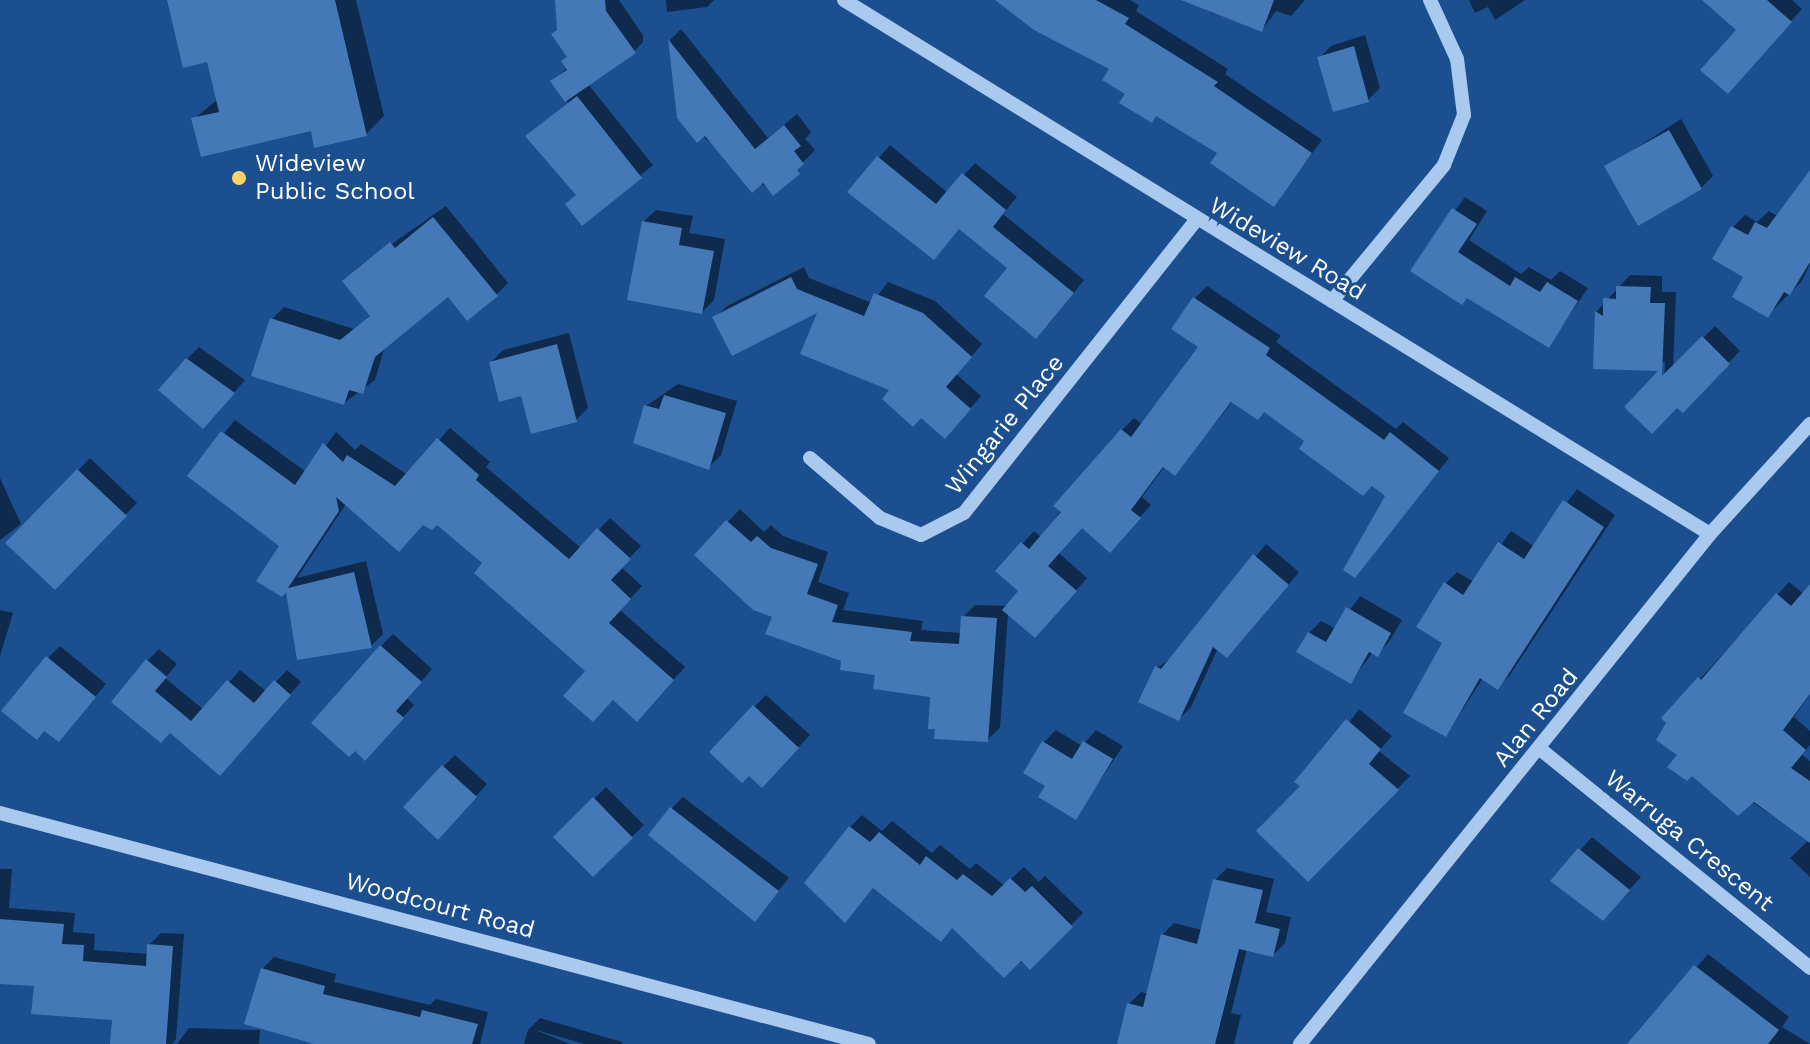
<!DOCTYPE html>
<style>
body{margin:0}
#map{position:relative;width:1810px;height:1044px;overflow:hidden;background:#1b4f8f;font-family:"Work Sans",sans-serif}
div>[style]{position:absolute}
.shadow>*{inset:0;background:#0007}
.building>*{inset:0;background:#4478b7}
.minor>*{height:14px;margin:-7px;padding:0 7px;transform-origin:7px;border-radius:7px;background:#a9c9ee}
.dots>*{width:22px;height:22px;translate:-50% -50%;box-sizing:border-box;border:4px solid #1b4f8f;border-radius:50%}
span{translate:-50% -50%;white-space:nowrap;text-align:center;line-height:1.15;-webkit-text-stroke:6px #1b4f8f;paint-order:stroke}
.poi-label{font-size:24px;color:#fff}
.left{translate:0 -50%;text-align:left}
.street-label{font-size:24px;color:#fff}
</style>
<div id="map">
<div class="shadow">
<div style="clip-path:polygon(169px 0,356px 0,384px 116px,366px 134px,194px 119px,218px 99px,208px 60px)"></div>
<div style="clip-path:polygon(557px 0,619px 0,643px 35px,643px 42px,631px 55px,588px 84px,653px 165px,582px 223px,578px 194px,540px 125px,568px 103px,553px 81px,568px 67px,569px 56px,559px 29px)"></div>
<div style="clip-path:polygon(666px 0,714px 0,707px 7px,667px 12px)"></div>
<div style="clip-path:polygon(998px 0,1130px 0,1139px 5px,1136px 11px,1228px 69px,1225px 74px,1322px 140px,1274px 205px,1220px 153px,1127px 94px,1111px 69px)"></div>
<div style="clip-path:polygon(1214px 0,1305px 0,1291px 16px,1276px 11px,1262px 30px,1210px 12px)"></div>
<div style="clip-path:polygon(1469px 0,1525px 0,1495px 20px,1488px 7px,1475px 13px)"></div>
<div style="clip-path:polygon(1719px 0,1792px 0,1802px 9px,1740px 79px,1739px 30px)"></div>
<div style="clip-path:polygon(681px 29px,768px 138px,797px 114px,811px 132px,805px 139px,815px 150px,773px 193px,679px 117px,670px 40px)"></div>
<div style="clip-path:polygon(1365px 35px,1380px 88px,1368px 100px,1319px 58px,1331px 46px)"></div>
<div style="clip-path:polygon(1681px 119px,1713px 176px,1701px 188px,1607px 167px)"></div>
<div style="clip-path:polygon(890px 145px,948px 193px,975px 163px,1017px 197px,1003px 214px,1084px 280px,1048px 325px,1009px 267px,961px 227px,933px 258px,850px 192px)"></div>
<div style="clip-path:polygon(1810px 178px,1810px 264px,1802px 281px,1768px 315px,1745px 277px,1733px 227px,1745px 215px,1757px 222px,1769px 211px,1779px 217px)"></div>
<div style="clip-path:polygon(1465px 197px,1487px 211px,1469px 240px,1521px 274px,1529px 267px,1551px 280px,1560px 271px,1588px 288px,1549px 345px,1468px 296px,1412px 270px)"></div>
<div style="clip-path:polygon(446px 206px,508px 283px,496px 295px,448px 294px,385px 346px,375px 380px,344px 403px,272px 319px,284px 307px,354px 329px,372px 315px,356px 269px)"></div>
<div style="clip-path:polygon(656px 210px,693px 216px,689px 233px,725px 239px,714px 300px,702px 312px,643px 222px)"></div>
<div style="clip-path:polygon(804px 267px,809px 278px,872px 303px,888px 282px,935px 301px,982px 344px,956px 374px,981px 396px,957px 424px,893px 390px,821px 308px,715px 318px,727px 306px)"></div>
<div style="clip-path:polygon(1630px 275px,1662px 276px,1662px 292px,1676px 292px,1673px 368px,1715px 326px,1740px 351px,1682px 410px,1664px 386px,1665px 362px,1595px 367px,1596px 312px)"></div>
<div style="clip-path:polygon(1207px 286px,1281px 336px,1276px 342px,1396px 429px,1403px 422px,1449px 458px,1366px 563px,1388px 495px,1266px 410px,1233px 401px,1175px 473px,1165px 466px,1142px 497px,1151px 505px,1121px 538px,1082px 526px,1059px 553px,1087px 578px,1046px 624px,1008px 613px,1000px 728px,987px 740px,933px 696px,844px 660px,774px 616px,696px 555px,740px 509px,764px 532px,771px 525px,783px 536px,828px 552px,818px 582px,849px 593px,843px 610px,923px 621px,921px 630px,962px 633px,963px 617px,975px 605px,1008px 606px,1021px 591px,998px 571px,1034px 531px,1041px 537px,1122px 430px,1134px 418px,1143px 425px,1201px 347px,1195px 298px)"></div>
<div style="clip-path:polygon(569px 333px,588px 408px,576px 420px,522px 394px,491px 362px,503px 350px)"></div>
<div style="clip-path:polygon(199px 347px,245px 380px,215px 414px,187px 359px)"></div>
<div style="clip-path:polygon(678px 384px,737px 401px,721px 455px,709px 467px,646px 406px)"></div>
<div style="clip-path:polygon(235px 420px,306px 472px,336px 432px,355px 450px,361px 444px,408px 475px,450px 428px,490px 462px,486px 467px,581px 548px,610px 518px,641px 546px,621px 567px,642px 586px,620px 610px,685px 667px,649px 707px,587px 671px,485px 563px,437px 522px,346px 504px,297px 578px,366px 561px,383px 634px,371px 646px,288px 589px,282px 545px,189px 476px)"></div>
<div style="clip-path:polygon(90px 458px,137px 503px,55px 587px,8px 543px)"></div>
<div style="clip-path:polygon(0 478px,21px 524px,0 540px)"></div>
<div style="clip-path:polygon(1577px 489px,1615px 515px,1510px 675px,1498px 687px,1483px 678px,1446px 735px,1445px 584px,1457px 572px,1474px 582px,1511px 531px,1535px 547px)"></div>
<div style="clip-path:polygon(1266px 544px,1299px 572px,1239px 644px,1218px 648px,1191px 707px,1179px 719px,1157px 668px,1173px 657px)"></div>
<div style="clip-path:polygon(1789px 582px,1804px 594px,1810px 587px,1810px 695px,1794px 717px,1810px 731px,1810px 745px,1802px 755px,1810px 761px,1810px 877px,1790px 858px,1809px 840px,1680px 754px,1700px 679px)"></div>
<div style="clip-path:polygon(1360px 596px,1402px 620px,1389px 642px,1377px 654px,1373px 652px,1351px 681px,1309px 633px,1321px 621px,1336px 629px)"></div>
<div style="clip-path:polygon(0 610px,13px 613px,0 656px)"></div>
<div style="clip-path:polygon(393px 634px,432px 669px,407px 698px,414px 705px,377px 746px,381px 646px)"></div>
<div style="clip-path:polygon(60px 646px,106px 684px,59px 740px,48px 658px)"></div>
<div style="clip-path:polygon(159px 649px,177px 664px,165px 678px,204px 710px,240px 670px,267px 692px,287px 670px,301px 682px,232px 761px,171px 731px,161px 741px,147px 661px)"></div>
<div style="clip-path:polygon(766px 695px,810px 735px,774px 773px,749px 773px,754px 707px)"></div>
<div style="clip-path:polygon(1359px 709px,1392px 736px,1379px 751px,1410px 776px,1308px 879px,1302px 786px)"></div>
<div style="clip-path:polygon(1056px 730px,1082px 746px,1096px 730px,1123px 746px,1076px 817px,1047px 785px,1044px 742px)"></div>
<div style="clip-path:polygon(455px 755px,487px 784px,450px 825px,443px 767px)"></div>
<div style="clip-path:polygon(606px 787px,644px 825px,593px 875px,556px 837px)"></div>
<div style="clip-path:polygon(683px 797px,789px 878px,754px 920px,671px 809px)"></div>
<div style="clip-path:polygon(862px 815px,882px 831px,892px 821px,932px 853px,940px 845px,970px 869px,976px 863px,1004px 885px,1024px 867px,1039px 882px,1045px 876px,1083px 913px,1030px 967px,875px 886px,845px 921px,850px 827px)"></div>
<div style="clip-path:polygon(1592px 837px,1641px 877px,1614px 906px,1553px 881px)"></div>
<div style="clip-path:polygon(1227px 868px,1274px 879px,1266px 912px,1291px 917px,1285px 943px,1273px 955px,1247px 949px,1231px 1013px,1241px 1015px,1234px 1044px,1122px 1044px,1129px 1004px,1141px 992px,1148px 994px,1162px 935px,1174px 923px,1202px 930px,1215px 880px)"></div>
<div style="clip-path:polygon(0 869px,12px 869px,9px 908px,75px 913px,73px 932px,95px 934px,94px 950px,149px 954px,149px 945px,161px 933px,184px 934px,176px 1039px,172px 1044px,112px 1044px,114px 1018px,37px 969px,0 966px)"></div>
<div style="clip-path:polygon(1708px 954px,1789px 1017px,1782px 1027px,1810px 1044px,1644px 1044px,1636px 1037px)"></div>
<div style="clip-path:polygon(274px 957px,336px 974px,334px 982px,430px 1005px,436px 999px,488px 1012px,480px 1044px,321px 1044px,262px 969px)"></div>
<div style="clip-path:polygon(540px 1018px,622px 1042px,622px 1044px,584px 1044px,533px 1029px,570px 1044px,524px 1044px,528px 1030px)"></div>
<div style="clip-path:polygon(189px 1028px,260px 1030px,259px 1044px,177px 1044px)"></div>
</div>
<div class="building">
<div style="clip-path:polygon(167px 0,335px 0,367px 136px,314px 148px,311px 131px,201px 157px,191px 118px,219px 112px,207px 62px,183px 68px)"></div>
<div style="clip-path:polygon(555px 0,605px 0,606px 11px,636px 53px,565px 102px,550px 81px,567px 70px,561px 61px,567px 57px,551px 34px,557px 30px)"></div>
<div style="clip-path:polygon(995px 0,1096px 0,1129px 18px,1125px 24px,1218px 82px,1214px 86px,1312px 153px,1274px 207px,1210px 163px,1217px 153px,1156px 116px,1152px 123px,1119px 103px,1125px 94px,1102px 80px,1109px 69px,1034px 30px)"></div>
<div style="clip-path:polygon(1181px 0,1274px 0,1262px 32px)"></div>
<div style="clip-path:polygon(1702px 0,1767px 0,1792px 22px,1728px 94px,1700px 70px,1736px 30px)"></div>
<div style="clip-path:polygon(668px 39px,755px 149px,784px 125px,801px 146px,794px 151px,804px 164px,797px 170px,800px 174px,773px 196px,763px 183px,752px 193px,705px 136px,697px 143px,677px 118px)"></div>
<div style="clip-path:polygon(1354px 46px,1369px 102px,1333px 112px,1317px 57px)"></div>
<div style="clip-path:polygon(577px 96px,642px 178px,582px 226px,565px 204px,576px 195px,525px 136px)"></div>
<div style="clip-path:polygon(1669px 130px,1702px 189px,1638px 226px,1604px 166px)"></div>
<div style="clip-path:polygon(877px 156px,936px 204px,962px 173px,1006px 210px,993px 227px,1074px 293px,1036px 339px,984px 296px,1007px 268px,959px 229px,934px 260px,847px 192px)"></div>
<div style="clip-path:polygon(1810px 170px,1810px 262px,1790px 295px,1784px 292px,1768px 318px,1732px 297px,1743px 277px,1712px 259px,1731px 226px,1748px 235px,1755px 222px,1767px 228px)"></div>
<div style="clip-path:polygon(1452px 208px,1477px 224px,1458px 252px,1510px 286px,1515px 277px,1540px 292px,1547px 282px,1578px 301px,1549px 348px,1467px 298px,1462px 305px,1410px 271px)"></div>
<div style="clip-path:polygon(433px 217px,498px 296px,467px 321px,448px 297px,375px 357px,363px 394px,349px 390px,344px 405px,251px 376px,270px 318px,340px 340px,370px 316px,342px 281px,390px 242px,395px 248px)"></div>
<div style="clip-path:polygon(642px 221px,682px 228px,679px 245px,714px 251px,702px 314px,627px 300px)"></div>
<div style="clip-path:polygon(791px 277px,797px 289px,864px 316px,874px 293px,923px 313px,972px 357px,946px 387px,971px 409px,945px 439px,921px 418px,913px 427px,882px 399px,889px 390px,800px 354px,817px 313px,732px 356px,712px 317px)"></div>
<div style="clip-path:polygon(1616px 286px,1651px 287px,1650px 303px,1665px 303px,1662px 376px,1702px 336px,1730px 364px,1683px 413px,1677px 408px,1652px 434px,1624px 407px,1658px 371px,1593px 369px,1595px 311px,1603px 316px,1603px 298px,1616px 299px)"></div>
<div style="clip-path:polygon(1193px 297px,1270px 348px,1266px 355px,1384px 440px,1390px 432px,1439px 471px,1355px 578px,1343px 570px,1385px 496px,1372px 486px,1363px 496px,1299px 449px,1304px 441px,1264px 412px,1258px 420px,1231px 402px,1175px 476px,1163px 467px,1131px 510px,1141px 518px,1110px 553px,1082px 528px,1048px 566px,1077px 591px,1035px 638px,1002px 610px,1018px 591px,995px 571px,1021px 542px,1029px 549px,1061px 512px,1053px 506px,1121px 429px,1131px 437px,1198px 347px,1171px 329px)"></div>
<div style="clip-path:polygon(557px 344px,577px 422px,531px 434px,521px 396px,499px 402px,489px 362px)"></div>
<div style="clip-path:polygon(186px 358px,235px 393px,203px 429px,158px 390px)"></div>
<div style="clip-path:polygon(664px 395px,726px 413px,709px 470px,633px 443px,644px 405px,659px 409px)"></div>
<div style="clip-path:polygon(221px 431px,295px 485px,323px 443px,343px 462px,347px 455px,395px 486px,437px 438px,479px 475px,476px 480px,569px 559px,597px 528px,631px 559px,611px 580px,631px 599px,609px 623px,674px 680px,637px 722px,613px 700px,593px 722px,563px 696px,585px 671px,474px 573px,482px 563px,437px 525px,432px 530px,423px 525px,399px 552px,336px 497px,339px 511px,288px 588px,354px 572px,372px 648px,297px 660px,286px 592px,282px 597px,256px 581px,279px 546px,187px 476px)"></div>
<div style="clip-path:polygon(77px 469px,127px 516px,55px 590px,5px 543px)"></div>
<div style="clip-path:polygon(1563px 500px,1604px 527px,1498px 690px,1480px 678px,1446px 737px,1403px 713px,1442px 643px,1416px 627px,1444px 582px,1463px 595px,1498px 542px,1524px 559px)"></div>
<div style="clip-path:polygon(726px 520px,751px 542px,757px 536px,771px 548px,818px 564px,807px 594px,838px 605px,832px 622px,912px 632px,910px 641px,959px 644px,961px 616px,997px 618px,988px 742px,934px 739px,935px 729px,928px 729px,930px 697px,873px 689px,875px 675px,840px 670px,841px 661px,765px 634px,772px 617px,753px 610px,694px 555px)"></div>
<div style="clip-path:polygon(1253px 554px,1289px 585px,1227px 658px,1213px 647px,1179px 721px,1138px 702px,1155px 666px,1161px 669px)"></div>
<div style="clip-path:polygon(1810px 584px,1810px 694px,1783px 730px,1806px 750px,1791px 768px,1810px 781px,1810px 843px,1754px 802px,1738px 816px,1692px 776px,1687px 781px,1667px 767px,1677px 755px,1656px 740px,1666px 723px,1661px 718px,1698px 677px,1701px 680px,1776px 593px,1791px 606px)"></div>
<div style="clip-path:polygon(1346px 607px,1391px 633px,1378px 657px,1369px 652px,1351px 684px,1296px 652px,1308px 632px,1326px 642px)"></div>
<div style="clip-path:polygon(380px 645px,422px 682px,396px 711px,404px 718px,365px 761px,355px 751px,349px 757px,311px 723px)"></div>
<div style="clip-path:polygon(46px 656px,96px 697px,59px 742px,44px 731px,37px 740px,1px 711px)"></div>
<div style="clip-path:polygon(146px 659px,167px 677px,155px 691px,191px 721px,227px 680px,254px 703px,274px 680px,291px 695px,220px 776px,170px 733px,161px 743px,111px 702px)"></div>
<div style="clip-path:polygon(753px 705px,799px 748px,762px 788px,749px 776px,742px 783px,709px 752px)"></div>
<div style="clip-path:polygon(1346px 719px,1381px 749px,1369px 764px,1399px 790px,1308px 882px,1256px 831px,1300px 786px,1294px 782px)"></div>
<div style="clip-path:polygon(1042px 741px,1072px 759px,1083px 741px,1113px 759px,1076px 820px,1038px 797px,1045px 786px,1023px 773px)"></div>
<div style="clip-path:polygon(442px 765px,477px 797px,438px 840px,403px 807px)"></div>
<div style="clip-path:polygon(593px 797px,633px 838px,593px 877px,553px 837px)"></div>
<div style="clip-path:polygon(670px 807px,779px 891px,755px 922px,648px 835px)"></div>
<div style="clip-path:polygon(849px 826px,870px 842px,879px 832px,920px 865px,926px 856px,957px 880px,963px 874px,992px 896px,1010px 878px,1025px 892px,1032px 886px,1073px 927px,1030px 970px,1021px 961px,1004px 978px,952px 928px,941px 942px,873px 888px,845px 923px,804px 883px)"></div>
<div style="clip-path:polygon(1578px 848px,1630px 890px,1603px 921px,1550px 881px)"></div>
<div style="clip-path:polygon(1213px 879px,1263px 890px,1255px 923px,1280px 929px,1273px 957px,1239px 949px,1215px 1044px,1117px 1044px,1127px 1003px,1143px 1007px,1161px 934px,1197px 944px)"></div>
<div style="clip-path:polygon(0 919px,64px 924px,62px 944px,84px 945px,83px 961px,146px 966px,147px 944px,173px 946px,166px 1044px,110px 1044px,112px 1020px,31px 1014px,34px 986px,0 984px)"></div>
<div style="clip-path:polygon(1694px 965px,1779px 1030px,1768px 1044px,1627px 1044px)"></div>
<div style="clip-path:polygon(261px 968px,325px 986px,323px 994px,420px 1017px,422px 1010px,478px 1024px,472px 1044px,314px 1044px,244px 1024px)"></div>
</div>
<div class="minor">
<div style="left:844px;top:0;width:1017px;rotate:31.66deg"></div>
<div style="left:1332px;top:301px;width:176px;rotate:-50.5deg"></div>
<div style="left:1444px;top:165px;width:54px;rotate:-68.2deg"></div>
<div style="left:1464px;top:115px;width:56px;rotate:-97.1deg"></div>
<div style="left:1457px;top:59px;width:65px;rotate:-114.6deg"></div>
<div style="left:810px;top:458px;width:92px;rotate:40.6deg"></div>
<div style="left:880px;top:518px;width:44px;rotate:22.5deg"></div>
<div style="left:921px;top:535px;width:48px;rotate:-27.1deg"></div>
<div style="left:964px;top:513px;width:374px;rotate:-51.6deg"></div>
<div style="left:1540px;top:749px;width:348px;rotate:39deg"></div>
<div style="left:0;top:813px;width:899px;rotate:14.89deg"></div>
<div style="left:1300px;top:1044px;width:654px;rotate:-51.2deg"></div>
<div style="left:1710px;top:534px;width:149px;rotate:-47.7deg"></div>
</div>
<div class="dots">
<div style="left:239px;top:178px;background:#ffd166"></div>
</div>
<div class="poi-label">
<span class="left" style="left:255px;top:178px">Wideview<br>Public School</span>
</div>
<div class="street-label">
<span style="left:1287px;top:249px;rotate:31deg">Wideview Road</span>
<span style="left:1005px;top:425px;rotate:-51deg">Wingarie Place</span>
<span style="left:1536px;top:718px;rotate:-51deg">Alan Road</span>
<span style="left:1689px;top:841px;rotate:39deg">Warruga Crescent</span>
<span style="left:440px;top:906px;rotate:15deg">Woodcourt Road</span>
</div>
</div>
